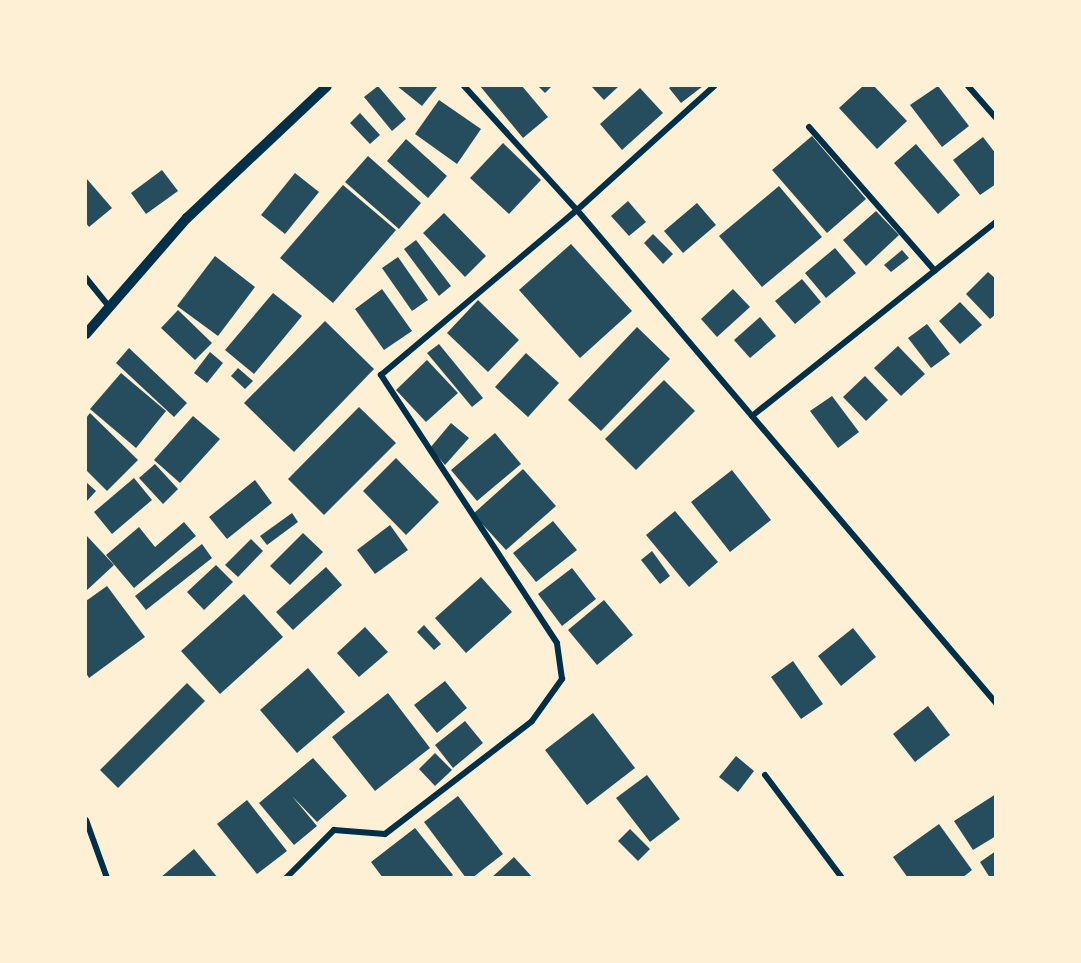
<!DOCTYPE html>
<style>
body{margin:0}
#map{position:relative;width:1081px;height:963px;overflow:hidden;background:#fdf0d5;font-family:"Roboto Condensed",sans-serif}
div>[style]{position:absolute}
.building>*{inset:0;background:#264d5e}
.minor>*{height:6px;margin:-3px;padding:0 3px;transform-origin:3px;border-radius:3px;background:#003049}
.tertiary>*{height:10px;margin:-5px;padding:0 5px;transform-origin:5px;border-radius:5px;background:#003049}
span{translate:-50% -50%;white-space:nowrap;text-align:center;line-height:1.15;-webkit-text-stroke:4.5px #fdf0d5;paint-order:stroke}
.frame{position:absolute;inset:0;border:87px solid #fdf0d5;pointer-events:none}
</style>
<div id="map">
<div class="building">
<div style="clip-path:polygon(378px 86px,406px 119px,392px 131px,364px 97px)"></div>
<div style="clip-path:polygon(397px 86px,438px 86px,422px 106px)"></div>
<div style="clip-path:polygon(480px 86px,522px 86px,548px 117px,523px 138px)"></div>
<div style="clip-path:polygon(538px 86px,552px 86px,545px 93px)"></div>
<div style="clip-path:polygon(591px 86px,619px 86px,604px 100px)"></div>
<div style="clip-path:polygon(672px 86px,703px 86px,681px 103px,669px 88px)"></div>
<div style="clip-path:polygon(863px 86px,874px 86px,907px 121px,877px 149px,839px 108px)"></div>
<div style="clip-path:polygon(938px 86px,969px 126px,942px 147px,910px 105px)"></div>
<div style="clip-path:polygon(640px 88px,663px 113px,622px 150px,600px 124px)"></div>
<div style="clip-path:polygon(439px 100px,481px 129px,457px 164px,415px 134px)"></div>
<div style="clip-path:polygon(360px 113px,380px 135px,370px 144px,350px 123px)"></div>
<div style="clip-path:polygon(812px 136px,866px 199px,827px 233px,772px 170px)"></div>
<div style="clip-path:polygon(983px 137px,996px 154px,996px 184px,980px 195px,953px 160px)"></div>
<div style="clip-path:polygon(406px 139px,447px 176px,428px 198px,387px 161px)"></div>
<div style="clip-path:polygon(503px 143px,541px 180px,509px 214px,470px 178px)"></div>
<div style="clip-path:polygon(916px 144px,960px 195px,938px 214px,894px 163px)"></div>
<div style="clip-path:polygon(368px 156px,421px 203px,399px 229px,345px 182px)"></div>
<div style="clip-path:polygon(162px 170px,178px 191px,146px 214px,131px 193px)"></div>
<div style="clip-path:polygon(295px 173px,319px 192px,285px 234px,261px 215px)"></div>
<div style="clip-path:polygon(86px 178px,112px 208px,89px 227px,86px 223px)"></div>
<div style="clip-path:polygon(343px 185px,396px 230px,333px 303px,280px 258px)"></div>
<div style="clip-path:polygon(779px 186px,822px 237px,762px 287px,719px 236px)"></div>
<div style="clip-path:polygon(628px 201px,646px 222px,629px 236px,611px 216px)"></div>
<div style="clip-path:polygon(697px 203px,716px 225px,683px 253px,664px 231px)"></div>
<div style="clip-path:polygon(876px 211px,899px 235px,866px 266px,843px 240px)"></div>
<div style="clip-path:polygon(444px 213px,486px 256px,465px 277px,423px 233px)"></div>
<div style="clip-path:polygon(653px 234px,673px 254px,663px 264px,644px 243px)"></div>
<div style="clip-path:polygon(416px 240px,451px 286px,439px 296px,404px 249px)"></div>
<div style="clip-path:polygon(571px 244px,632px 311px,580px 358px,519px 290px)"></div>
<div style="clip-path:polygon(835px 248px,856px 273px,826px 298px,805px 273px)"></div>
<div style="clip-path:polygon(902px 250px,909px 258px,891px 272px,884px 265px)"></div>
<div style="clip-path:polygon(215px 256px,255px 287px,218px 336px,177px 306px)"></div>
<div style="clip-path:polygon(398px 257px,428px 300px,412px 311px,382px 268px)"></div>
<div style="clip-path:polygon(988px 272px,996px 279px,996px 314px,990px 319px,966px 294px)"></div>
<div style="clip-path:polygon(802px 279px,821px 302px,795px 324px,775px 301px)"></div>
<div style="clip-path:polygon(382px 289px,412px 331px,384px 350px,355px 309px)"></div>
<div style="clip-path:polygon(733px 289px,750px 307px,717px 337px,701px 319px)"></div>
<div style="clip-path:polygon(273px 293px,302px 316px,254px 374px,225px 350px)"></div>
<div style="clip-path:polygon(478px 300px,519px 340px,488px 372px,447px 333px)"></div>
<div style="clip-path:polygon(960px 302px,982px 325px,960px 344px,939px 321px)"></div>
<div style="clip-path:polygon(178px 310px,212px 343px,195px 360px,161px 328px)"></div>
<div style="clip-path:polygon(760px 317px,776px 336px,750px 358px,734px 340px)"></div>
<div style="clip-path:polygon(325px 321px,374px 369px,294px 452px,244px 403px)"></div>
<div style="clip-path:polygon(927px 324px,950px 354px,931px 368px,908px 338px)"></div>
<div style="clip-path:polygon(637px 327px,670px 359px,601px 431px,568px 400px)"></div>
<div style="clip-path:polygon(439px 344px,483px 398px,472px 407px,427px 353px)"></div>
<div style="clip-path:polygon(898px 346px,925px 374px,901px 396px,874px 368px)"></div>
<div style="clip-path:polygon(129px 348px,187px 403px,174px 417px,116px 363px)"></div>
<div style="clip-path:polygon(210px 352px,223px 363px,207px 383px,194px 373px)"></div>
<div style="clip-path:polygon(526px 353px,559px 383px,528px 417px,495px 387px)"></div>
<div style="clip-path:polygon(427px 360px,458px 393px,426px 422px,396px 390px)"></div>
<div style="clip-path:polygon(238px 368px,253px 381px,245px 389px,231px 376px)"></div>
<div style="clip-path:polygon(121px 373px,166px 411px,136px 448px,90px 409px)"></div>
<div style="clip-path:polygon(865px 376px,888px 400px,866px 421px,843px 397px)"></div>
<div style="clip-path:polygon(664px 380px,695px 411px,636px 470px,605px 439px)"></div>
<div style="clip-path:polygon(832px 396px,859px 432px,838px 448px,810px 411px)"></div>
<div style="clip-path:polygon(359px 407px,396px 443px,324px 515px,288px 479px)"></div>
<div style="clip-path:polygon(90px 413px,138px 460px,107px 491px,86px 470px,86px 418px)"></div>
<div style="clip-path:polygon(193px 416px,220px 439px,180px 483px,154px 460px)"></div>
<div style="clip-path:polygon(451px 423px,469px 438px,445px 465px,430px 448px)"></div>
<div style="clip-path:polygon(495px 433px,521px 464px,477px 501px,451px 470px)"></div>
<div style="clip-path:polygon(396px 458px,439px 502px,406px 535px,363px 491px)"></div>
<div style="clip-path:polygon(155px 464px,178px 489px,163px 504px,139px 478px)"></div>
<div style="clip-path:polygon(523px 469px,556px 506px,506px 550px,473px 514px)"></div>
<div style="clip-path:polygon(732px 470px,771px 520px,730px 552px,691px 502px)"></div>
<div style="clip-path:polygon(134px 478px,152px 500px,112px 534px,94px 512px)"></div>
<div style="clip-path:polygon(255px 480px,272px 503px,227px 539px,209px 517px)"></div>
<div style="clip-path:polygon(86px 482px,96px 491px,86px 502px)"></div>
<div style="clip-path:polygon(675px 511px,718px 562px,689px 587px,646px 535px)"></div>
<div style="clip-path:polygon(292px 513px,298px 522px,267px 545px,260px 536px)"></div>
<div style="clip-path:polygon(553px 521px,577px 550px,536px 582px,513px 553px)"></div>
<div style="clip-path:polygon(184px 522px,196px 536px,134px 588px,106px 555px,139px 527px,155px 547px)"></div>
<div style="clip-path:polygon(390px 525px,408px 550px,375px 574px,357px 550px)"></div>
<div style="clip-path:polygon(303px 533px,323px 552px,290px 585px,270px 566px)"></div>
<div style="clip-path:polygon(86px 535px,114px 565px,86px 591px)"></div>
<div style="clip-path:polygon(251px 539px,263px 551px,238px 577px,225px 565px)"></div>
<div style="clip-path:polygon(202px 544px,212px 558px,146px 610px,135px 596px)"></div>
<div style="clip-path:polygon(652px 551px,670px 576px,660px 584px,641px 560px)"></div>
<div style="clip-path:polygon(216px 565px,233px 582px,204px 610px,187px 592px)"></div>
<div style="clip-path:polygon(326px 567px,342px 585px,293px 630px,276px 612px)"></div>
<div style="clip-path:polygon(572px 568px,596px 599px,562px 626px,538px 594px)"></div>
<div style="clip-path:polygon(481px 577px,512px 612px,466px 653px,435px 618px)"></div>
<div style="clip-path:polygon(107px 586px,145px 637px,89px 678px,86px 673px,86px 601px)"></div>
<div style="clip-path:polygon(244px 594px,283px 637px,220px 694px,181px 651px)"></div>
<div style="clip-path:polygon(604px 600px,633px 635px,597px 665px,568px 630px)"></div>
<div style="clip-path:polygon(424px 625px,441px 644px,434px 650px,417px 632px)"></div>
<div style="clip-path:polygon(365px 627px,388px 652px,359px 677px,337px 653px)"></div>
<div style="clip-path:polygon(853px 628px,876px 657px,841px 686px,818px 656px)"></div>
<div style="clip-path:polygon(793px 661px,823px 704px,801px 719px,771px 677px)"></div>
<div style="clip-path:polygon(308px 668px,345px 712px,297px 753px,260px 710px)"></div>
<div style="clip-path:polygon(445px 681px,467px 708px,437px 733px,414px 705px)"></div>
<div style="clip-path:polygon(187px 683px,205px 701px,118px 788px,100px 770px)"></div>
<div style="clip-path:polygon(388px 693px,430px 748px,375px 791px,332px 737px)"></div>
<div style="clip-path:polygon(928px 706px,950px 735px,915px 762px,893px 734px)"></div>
<div style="clip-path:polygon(593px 713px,635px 768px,587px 805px,545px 750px)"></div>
<div style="clip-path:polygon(465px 721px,483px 743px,453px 768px,435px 745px)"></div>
<div style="clip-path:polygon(435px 753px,452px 770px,435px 786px,419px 769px)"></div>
<div style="clip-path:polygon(736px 756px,754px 771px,738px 792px,719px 777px)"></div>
<div style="clip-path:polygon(313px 758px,347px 796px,317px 822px,292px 796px,317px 826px,294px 845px,259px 803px)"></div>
<div style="clip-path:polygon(647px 775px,680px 819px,650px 842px,616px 798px)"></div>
<div style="clip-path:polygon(996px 794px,996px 836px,973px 850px,954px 821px)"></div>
<div style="clip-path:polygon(458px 796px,503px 854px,472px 878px,466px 878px,424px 822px)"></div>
<div style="clip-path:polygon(247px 800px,287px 851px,257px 874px,217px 824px)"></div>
<div style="clip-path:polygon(939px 824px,972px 870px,962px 878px,908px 878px,893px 857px)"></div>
<div style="clip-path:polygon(415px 828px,453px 875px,450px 878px,383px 878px,371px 862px)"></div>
<div style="clip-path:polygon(630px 829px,650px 849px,638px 861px,618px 841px)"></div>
<div style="clip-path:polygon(194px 849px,218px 878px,160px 878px)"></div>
<div style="clip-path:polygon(996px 851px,996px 878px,990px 878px,980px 862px)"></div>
<div style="clip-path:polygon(514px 857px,533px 878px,491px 878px)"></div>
</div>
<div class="minor">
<div style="left:464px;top:86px;width:168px;rotate:47.7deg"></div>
<div style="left:577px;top:210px;width:647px;rotate:49.64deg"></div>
<div style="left:968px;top:86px;width:43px;rotate:48.8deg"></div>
<div style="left:809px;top:127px;width:191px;rotate:48.8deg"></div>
<div style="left:86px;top:278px;width:38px;rotate:51deg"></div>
<div style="left:752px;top:416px;width:312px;rotate:-38.5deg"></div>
<div style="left:765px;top:775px;width:129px;rotate:53.2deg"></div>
<div style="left:86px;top:820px;width:62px;rotate:70.1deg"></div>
<div style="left:286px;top:878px;width:68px;rotate:-45deg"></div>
<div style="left:334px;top:830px;width:51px;rotate:4.5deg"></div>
<div style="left:385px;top:834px;width:185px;rotate:-37.5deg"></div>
<div style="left:532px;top:721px;width:52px;rotate:-54.5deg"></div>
<div style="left:562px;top:679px;width:36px;rotate:-98deg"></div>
<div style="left:557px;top:643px;width:321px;rotate:-123.3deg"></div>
<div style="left:381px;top:375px;width:256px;rotate:-40.1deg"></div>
<div style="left:577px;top:210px;width:185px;rotate:-42.1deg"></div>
</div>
<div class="tertiary">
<div style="left:86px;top:334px;width:154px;rotate:-49deg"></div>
<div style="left:187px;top:218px;width:192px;rotate:-43.3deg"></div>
</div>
<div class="frame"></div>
</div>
